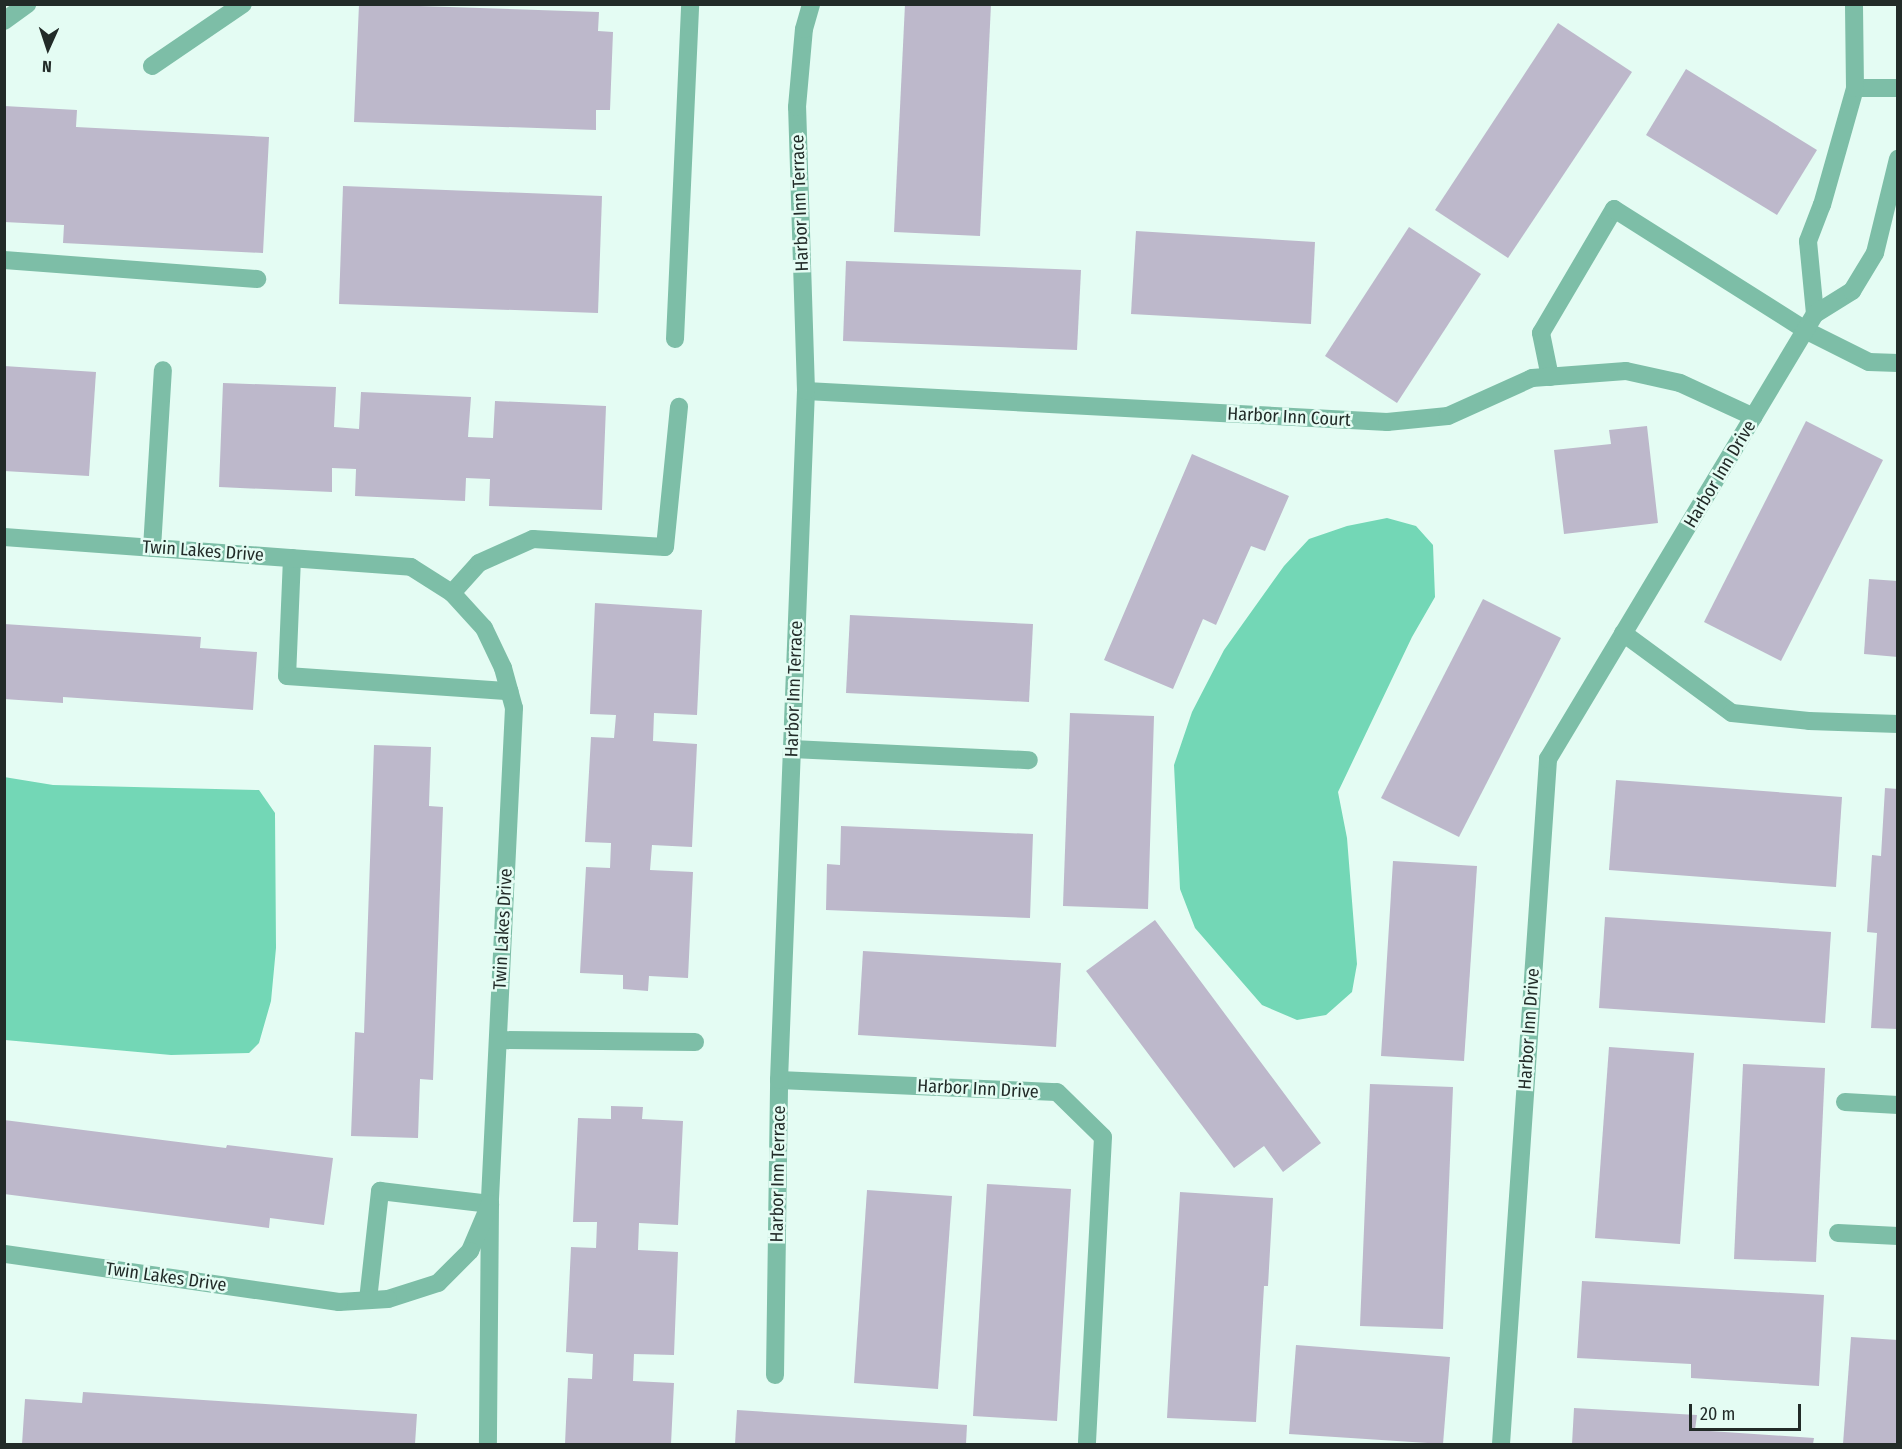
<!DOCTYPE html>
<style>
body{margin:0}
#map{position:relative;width:1902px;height:1449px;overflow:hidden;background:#e4fcf3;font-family:"Fira Sans Condensed",sans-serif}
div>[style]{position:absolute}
.water>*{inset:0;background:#73d7b6}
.building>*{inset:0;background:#bdb8cb}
.service>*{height:18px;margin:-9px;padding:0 9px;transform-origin:9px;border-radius:9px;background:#7dbea7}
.minor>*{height:18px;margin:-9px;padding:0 9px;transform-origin:9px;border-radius:9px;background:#7dbea7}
span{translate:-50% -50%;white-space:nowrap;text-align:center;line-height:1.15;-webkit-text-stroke:5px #e4fcf3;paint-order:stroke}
.street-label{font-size:18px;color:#222b28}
.frame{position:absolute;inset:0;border:6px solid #222b28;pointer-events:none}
.north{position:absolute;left:18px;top:18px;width:60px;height:60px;-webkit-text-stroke:4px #e4fcf3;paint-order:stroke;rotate:183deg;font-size:16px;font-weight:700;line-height:24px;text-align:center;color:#222b28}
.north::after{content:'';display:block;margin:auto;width:21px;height:27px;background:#222b28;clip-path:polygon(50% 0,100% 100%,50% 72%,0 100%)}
.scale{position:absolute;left:1689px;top:1404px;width:112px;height:27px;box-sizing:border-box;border:3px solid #222b28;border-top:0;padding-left:8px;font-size:18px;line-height:21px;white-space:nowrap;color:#222b28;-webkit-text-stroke:4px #e4fcf3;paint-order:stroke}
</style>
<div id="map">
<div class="water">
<div style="clip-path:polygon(1387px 518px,1416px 526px,1433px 545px,1435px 597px,1412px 637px,1338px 792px,1347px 838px,1357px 964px,1352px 992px,1326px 1015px,1297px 1020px,1262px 1005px,1195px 928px,1180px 889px,1174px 765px,1192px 712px,1224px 650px,1284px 566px,1309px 539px,1347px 526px)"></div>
<div style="clip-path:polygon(4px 777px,53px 785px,259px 790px,275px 813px,276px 948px,271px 1001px,259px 1043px,249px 1053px,171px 1055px,5px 1040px)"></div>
</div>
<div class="building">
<div style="clip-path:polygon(359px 4px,599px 12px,598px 31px,613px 32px,610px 110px,596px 110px,596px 130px,354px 122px)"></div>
<div style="clip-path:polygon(905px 4px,991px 4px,980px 236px,894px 232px)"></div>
<div style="clip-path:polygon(1558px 23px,1632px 72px,1508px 258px,1435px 210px)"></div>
<div style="clip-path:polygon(1686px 69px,1817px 150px,1777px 215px,1646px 135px)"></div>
<div style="clip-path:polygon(4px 106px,77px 110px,76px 127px,269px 137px,263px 253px,63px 243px,64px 225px,4px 222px)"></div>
<div style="clip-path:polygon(343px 186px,602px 196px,598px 313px,339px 304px)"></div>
<div style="clip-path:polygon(1409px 227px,1481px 274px,1397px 403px,1325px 356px)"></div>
<div style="clip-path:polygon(1136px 231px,1315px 242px,1311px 324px,1131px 314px)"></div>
<div style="clip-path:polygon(846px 261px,1081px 270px,1077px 350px,843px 341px)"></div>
<div style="clip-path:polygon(4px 366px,96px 372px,89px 476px,4px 471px)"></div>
<div style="clip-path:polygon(223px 383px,336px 387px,334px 427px,359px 429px,361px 392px,471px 397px,468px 437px,493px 438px,495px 401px,606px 406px,602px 510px,489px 506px,490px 479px,466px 478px,465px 501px,355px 496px,356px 469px,332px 468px,332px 492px,219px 487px)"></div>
<div style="clip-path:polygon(1806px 421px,1883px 460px,1781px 661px,1704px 622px)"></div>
<div style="clip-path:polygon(1647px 426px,1658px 523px,1564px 534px,1554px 450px,1611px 444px,1609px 430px)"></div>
<div style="clip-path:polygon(1192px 454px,1289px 496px,1265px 551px,1251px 546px,1216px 625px,1203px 619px,1173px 689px,1104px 660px)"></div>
<div style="clip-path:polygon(1869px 579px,1898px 581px,1898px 657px,1864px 654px)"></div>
<div style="clip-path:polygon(1483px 599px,1561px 638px,1459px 837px,1381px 798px)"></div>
<div style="clip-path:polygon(595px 603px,702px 610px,697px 715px,654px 713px,653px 741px,697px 744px,692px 847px,652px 845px,650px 870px,693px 872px,688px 978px,649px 976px,648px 991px,623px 989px,623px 975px,580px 973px,586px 867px,610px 868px,611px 843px,585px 842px,591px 737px,614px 738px,616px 715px,590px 714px)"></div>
<div style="clip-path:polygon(850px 615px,1033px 624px,1029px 702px,846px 693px)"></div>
<div style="clip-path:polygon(4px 624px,201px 637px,200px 648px,257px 652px,253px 710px,63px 697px,63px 703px,4px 699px)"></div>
<div style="clip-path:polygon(1070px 713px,1154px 716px,1148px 909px,1063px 906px)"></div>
<div style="clip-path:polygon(374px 745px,431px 747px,429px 806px,443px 807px,433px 1080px,420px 1079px,418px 1138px,351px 1136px,355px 1032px,364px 1033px)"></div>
<div style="clip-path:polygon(1616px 780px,1842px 797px,1836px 887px,1609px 870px)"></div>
<div style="clip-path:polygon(1885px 788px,1898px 789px,1898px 1029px,1871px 1028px,1877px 933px,1867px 932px,1872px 855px,1881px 856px)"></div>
<div style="clip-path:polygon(841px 826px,1033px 834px,1030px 918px,826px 910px,827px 864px,840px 865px)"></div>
<div style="clip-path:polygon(1393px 861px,1477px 866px,1464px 1061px,1381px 1056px)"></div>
<div style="clip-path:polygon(1605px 917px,1831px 932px,1825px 1023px,1599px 1008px)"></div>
<div style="clip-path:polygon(1155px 920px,1321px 1143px,1283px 1172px,1264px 1146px,1234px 1168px,1086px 971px)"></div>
<div style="clip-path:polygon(863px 951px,1061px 963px,1056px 1047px,858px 1035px)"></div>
<div style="clip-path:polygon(1609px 1047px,1694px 1053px,1680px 1244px,1595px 1238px)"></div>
<div style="clip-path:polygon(1743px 1064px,1825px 1068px,1816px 1262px,1734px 1259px)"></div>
<div style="clip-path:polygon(1370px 1084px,1453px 1087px,1443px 1329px,1360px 1326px)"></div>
<div style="clip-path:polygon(611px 1106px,643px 1107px,642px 1119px,683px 1121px,678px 1225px,639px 1223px,638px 1250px,678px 1252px,674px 1355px,634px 1354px,633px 1381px,674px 1383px,671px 1444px,565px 1444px,568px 1378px,592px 1379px,593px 1354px,566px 1352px,571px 1247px,596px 1248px,597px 1222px,573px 1222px,578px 1118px,611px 1119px)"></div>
<div style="clip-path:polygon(4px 1120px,226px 1148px,227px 1145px,333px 1158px,324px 1225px,270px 1218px,269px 1228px,4px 1194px)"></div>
<div style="clip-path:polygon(987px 1184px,1071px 1189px,1057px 1421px,973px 1416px)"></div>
<div style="clip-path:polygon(867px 1190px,952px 1196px,938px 1389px,854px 1383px)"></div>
<div style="clip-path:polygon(1180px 1192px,1273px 1198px,1268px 1286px,1264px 1286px,1256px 1422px,1167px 1418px)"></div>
<div style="clip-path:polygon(1582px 1281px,1824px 1295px,1819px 1386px,1691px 1378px,1691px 1364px,1577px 1358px)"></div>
<div style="clip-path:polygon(1851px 1337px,1898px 1340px,1898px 1444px,1843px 1444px)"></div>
<div style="clip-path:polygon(1296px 1345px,1450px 1357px,1443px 1444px,1289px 1434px)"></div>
<div style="clip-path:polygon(83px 1392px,417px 1414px,415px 1444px,22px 1444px,25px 1399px,82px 1403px)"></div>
<div style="clip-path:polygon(1574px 1408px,1697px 1415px,1695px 1430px,1814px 1438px,1813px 1444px,1572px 1444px)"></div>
<div style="clip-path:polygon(737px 1410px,967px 1425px,966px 1444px,735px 1444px)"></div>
</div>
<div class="service">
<div style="left:4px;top:21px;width:29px;rotate:-36deg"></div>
<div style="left:152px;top:66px;width:110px;rotate:-34.3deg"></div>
<div style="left:4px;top:260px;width:254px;rotate:4.3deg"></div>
<div style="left:675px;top:339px;width:335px;rotate:-87.4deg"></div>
<div style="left:1550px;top:377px;width:45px;rotate:-101.6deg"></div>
<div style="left:1541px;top:333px;width:144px;rotate:-59.5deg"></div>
<div style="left:1614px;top:209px;width:228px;rotate:32.3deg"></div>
<div style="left:1807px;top:331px;width:69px;rotate:26.6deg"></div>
<div style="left:1869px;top:362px;width:29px;rotate:2deg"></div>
<div style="left:152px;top:548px;width:178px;rotate:-86.5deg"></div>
<div style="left:292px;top:558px;width:118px;rotate:92.4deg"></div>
<div style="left:287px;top:676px;width:223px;rotate:3.9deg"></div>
<div style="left:452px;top:593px;width:40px;rotate:-48deg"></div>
<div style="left:479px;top:563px;width:59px;rotate:-24deg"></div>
<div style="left:533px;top:539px;width:132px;rotate:3.5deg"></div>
<div style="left:665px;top:547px;width:141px;rotate:-84.3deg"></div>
<div style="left:792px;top:749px;width:237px;rotate:2.7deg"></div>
<div style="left:498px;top:1040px;width:197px;rotate:0.6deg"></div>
<div style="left:1845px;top:1102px;width:53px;rotate:3.2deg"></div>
<div style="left:1838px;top:1233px;width:60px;rotate:2.9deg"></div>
<div style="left:368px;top:1300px;width:110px;rotate:-83.7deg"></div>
<div style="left:380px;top:1191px;width:111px;rotate:6.7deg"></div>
<div style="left:490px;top:1204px;width:240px;rotate:90.5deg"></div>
</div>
<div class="minor">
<div style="left:1855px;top:88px;width:43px"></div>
<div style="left:1815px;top:314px;width:73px;rotate:-95.5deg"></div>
<div style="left:1808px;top:241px;width:39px;rotate:-69deg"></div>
<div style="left:1822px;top:205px;width:122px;rotate:-74.2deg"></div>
<div style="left:1855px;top:88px;width:84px;rotate:-90.7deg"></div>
<div style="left:806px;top:391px;width:582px;rotate:3.05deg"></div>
<div style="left:1387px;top:422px;width:61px;rotate:-5.6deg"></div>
<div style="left:1448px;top:416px;width:92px;rotate:-24.3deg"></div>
<div style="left:1532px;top:378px;width:94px;rotate:-4.3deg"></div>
<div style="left:1626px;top:371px;width:55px;rotate:12.5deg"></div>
<div style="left:1680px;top:383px;width:81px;rotate:24.7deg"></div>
<div style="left:4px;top:537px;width:408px;rotate:4.2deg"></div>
<div style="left:411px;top:567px;width:49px;rotate:32.4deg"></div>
<div style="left:452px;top:593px;width:47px;rotate:47.6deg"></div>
<div style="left:484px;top:628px;width:44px;rotate:64.6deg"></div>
<div style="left:503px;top:668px;width:41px;rotate:74.6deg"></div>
<div style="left:514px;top:708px;width:497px;rotate:92.8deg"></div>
<div style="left:490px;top:1204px;width:51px;rotate:113.1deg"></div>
<div style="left:470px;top:1251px;width:45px;rotate:135deg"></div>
<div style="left:438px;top:1283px;width:52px;rotate:162.3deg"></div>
<div style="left:388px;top:1299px;width:49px;rotate:176.5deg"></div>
<div style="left:339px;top:1302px;width:338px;rotate:-171.8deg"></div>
<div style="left:1623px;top:633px;width:135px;rotate:36.3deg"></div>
<div style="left:1732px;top:713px;width:77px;rotate:5.9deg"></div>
<div style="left:1809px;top:721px;width:89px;rotate:1.9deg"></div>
<div style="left:779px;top:1080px;width:278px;rotate:2.5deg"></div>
<div style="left:1057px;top:1092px;width:64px;rotate:44.4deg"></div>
<div style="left:1103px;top:1137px;width:307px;rotate:93deg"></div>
<div style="left:775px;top:1375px;width:295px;rotate:-89.2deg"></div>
<div style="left:779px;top:1080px;width:690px;rotate:-87.76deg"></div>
<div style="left:806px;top:391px;width:284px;rotate:-91.8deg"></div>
<div style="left:797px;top:107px;width:78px;rotate:-84.9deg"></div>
<div style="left:804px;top:29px;width:26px;rotate:-74deg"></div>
<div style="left:1501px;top:1444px;width:687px;rotate:-86.07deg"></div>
<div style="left:1548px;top:759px;width:519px;rotate:-59.04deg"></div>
<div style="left:1815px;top:314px;width:44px;rotate:-31.9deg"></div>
<div style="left:1852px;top:291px;width:44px;rotate:-58.8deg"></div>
<div style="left:1875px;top:253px;width:97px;rotate:-76.3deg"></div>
</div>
<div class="street-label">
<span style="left:800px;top:203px;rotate:-92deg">Harbor Inn Terrace</span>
<span style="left:1289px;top:417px;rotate:3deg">Harbor Inn Court</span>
<span style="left:1720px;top:474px;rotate:-59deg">Harbor Inn Drive</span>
<span style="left:203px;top:551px;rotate:4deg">Twin Lakes Drive</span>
<span style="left:794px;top:689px;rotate:-88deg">Harbor Inn Terrace</span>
<span style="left:503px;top:929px;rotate:-87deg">Twin Lakes Drive</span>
<span style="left:1529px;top:1029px;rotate:-86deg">Harbor Inn Drive</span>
<span style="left:978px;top:1089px;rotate:3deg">Harbor Inn Drive</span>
<span style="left:778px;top:1174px;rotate:-89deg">Harbor Inn Terrace</span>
<span style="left:166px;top:1277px;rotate:8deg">Twin Lakes Drive</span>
</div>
<div class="frame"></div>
<div class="north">N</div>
<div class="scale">20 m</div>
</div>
